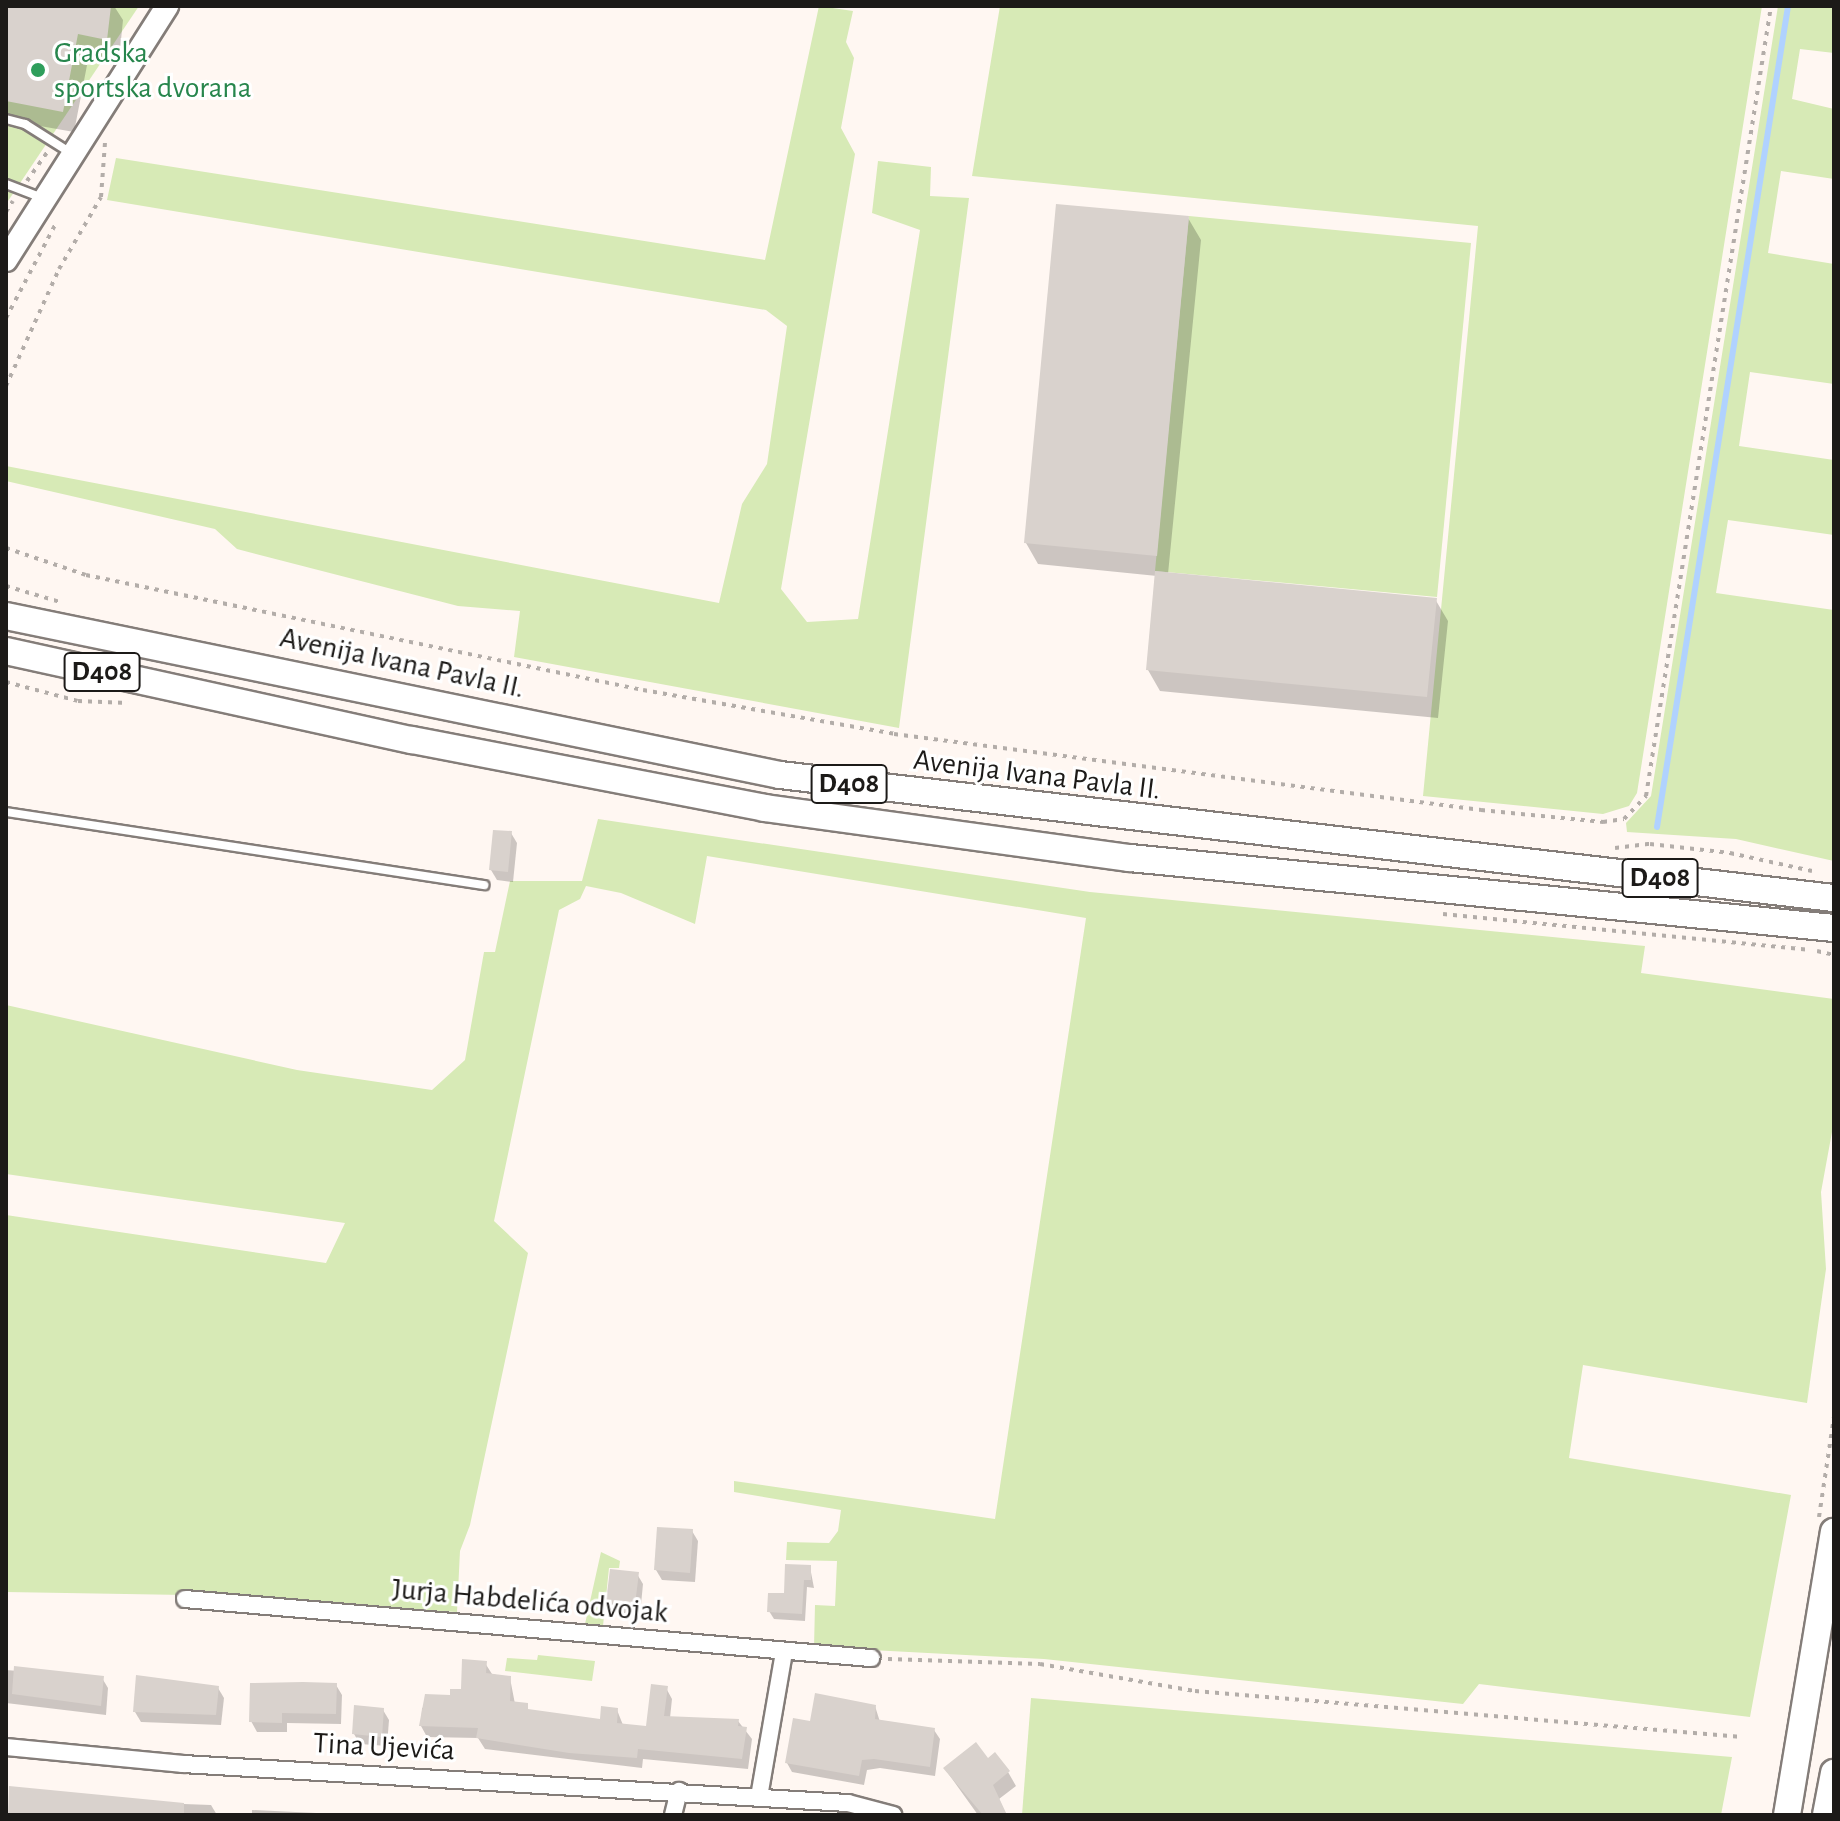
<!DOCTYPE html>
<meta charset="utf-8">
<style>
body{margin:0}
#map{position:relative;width:1840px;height:1821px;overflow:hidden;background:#fff7f2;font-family:"Alegreya Sans",sans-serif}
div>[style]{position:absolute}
.green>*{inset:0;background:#d7eab6}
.shadow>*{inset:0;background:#0003}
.stream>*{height:6px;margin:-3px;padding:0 3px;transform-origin:3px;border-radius:3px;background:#b0d2ff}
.building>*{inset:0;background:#d9d2cd}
.path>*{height:4px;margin-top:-2px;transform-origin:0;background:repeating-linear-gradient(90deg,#b3ada9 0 4px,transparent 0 10px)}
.roads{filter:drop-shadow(2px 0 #847d79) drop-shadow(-2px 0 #847d79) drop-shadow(0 2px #847d79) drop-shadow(0 -2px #847d79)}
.service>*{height:8px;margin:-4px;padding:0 4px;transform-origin:4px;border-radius:4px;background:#fff}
.minor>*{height:16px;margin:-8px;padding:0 8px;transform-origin:8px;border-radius:8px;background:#fff}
.secondary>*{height:22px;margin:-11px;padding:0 11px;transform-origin:11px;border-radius:11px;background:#fff}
.primary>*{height:26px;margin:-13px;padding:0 13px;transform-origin:13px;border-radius:13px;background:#fff}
.dots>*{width:22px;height:22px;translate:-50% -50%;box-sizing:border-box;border:4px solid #fff;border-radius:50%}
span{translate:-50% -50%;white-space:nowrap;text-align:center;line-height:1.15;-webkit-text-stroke:6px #fff;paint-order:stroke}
.shield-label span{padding:2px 6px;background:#fff;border:2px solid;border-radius:6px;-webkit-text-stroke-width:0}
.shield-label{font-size:28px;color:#1c1a18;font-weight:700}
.leisure-label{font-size:30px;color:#27864d}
.left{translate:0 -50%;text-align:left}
.street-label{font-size:30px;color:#1c1a18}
.frame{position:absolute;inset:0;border:8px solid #1c1a18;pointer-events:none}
</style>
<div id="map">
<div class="green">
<div style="clip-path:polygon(6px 6px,139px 6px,6px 204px)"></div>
<div style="clip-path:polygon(819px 6px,853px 11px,846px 42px,854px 58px,841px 128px,855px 154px,781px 589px,807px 622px,858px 619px,920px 230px,872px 213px,878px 161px,931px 167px,930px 196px,969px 198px,899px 728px,514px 657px,520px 611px,458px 606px,237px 549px,215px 529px,6px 481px,6px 466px,719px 603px,742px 504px,767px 464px,787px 326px,766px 310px,107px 200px,116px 158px,765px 260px)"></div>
<div style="clip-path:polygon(1000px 6px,1762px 6px,1637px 793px,1629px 806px,1603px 814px,1423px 796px,1478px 226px,972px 176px)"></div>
<div style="clip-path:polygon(1778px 6px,1834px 6px,1834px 53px,1800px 49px,1792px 99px,1834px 109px,1834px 179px,1781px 171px,1768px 253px,1834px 264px,1834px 384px,1750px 372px,1739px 446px,1834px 460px,1834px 535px,1728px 520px,1716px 593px,1834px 610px,1834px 861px,1736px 839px,1627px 832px,1626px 823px,1651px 796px)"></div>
<div style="clip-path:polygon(1189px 216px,1471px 243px,1437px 597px,1155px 571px)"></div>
<div style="clip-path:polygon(598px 819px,1090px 892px,1645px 946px,1641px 973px,1834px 999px,1834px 1121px,1821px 1192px,1826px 1269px,1807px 1403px,1583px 1365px,1569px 1458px,1791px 1495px,1750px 1717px,1479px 1684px,1463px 1704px,1044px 1659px,814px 1647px,815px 1605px,835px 1606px,837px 1561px,786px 1560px,787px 1542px,829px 1543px,838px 1531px,841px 1510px,734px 1492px,734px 1481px,995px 1519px,1086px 918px,707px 856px,695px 924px,621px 893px,586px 886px,580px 899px,559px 910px,494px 1221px,528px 1253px,470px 1525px,460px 1551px,457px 1612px,185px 1595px,6px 1592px,6px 1215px,326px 1263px,345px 1223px,6px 1174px,6px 1005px,297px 1070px,432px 1090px,465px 1060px,484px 952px,495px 952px,510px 881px,582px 881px)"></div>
<div style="clip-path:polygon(601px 1552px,620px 1561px,619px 1568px,609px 1568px,603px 1626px,585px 1624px)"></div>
<div style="clip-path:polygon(538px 1655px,595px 1661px,592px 1681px,505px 1671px,507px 1658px,537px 1660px)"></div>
<div style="clip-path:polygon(1031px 1698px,1732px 1757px,1721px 1815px,1022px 1815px)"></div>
</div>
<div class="shadow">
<div style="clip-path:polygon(6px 6px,114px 6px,123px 20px,119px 60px,89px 55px,74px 132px,6px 120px)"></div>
<div style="clip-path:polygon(1188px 218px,1201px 240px,1168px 574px,1435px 599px,1448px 621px,1438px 718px,1160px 691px,1148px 670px,1157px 576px,1038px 564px,1026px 543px)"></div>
<div style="clip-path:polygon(511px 833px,517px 843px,513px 882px,497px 880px,491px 870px)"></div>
<div style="clip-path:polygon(692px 1531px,698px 1541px,695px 1582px,662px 1580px,656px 1570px)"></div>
<div style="clip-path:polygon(810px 1567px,814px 1588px,807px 1587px,805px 1621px,774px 1619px,769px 1611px)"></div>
<div style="clip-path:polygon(637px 1574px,643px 1584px,640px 1615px,614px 1612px,608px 1602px)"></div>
<div style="clip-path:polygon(485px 1663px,492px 1674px,510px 1678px,515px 1704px,531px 1711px,601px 1721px,617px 1710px,623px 1725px,648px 1728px,666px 1688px,672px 1699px,670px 1718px,738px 1721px,752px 1739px,748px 1769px,643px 1759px,642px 1768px,485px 1749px,478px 1738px,427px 1737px,421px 1726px,422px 1708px,463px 1691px)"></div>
<div style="clip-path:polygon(6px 1670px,102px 1678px,108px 1688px,106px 1715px,6px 1703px)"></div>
<div style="clip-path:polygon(336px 1685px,342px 1695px,341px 1724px,287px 1723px,287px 1732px,257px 1732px,251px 1721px)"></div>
<div style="clip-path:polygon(218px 1688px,224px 1698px,221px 1725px,141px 1722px,135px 1712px)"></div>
<div style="clip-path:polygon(875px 1706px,880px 1722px,934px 1730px,940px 1739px,935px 1776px,880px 1768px,867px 1770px,864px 1785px,792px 1772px,787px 1763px,811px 1723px)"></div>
<div style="clip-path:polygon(383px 1710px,389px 1720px,387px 1746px,360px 1744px,354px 1734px)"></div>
<div style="clip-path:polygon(988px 1760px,1008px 1772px,1016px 1786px,999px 1799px,1006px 1815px,978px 1815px,945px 1769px)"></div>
<div style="clip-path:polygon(184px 1804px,211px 1805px,217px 1815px,184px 1815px)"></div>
<div style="clip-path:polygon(252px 1810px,358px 1815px,252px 1815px)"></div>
</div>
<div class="stream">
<div style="left:1657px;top:827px;width:831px;rotate:-80.93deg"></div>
</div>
<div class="building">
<div style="clip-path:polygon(6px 6px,111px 6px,107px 40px,78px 34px,63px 112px,6px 101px)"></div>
<div style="clip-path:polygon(1056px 204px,1189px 216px,1157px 556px,1024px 543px)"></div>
<div style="clip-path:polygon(1155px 571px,1437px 598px,1427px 697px,1146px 670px)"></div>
<div style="clip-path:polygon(493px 830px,512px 831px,508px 872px,489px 870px)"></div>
<div style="clip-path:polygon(657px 1527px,693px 1529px,690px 1573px,654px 1570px)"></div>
<div style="clip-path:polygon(785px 1564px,811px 1565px,811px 1580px,804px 1580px,802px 1614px,767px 1612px,768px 1593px,784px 1593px)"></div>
<div style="clip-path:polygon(610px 1569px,639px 1572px,635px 1605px,606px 1602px)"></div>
<div style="clip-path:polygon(462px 1659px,487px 1661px,486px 1673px,511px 1676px,510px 1701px,528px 1703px,528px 1709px,600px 1719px,601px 1706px,618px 1708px,617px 1723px,646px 1726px,651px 1684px,668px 1686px,664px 1716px,739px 1719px,738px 1726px,747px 1727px,742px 1759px,638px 1749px,637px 1758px,569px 1753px,476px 1738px,478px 1728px,419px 1726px,425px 1694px,450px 1695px,450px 1689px,461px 1689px)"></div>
<div style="clip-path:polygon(14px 1666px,104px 1676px,101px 1706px,12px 1694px)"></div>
<div style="clip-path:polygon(136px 1675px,219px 1686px,216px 1715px,133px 1712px)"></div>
<div style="clip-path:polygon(303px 1682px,337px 1683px,336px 1714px,282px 1713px,282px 1723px,249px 1722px,250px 1683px)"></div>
<div style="clip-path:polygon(815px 1693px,876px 1705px,875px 1719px,935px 1728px,930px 1767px,874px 1759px,862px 1760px,859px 1776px,785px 1763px,793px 1718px,810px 1721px)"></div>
<div style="clip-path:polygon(354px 1705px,384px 1708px,382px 1737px,352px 1734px)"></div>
<div style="clip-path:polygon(976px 1742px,988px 1758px,995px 1752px,1010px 1771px,993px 1785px,1007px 1815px,983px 1815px,943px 1768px)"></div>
<div style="clip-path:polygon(9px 1786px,184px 1803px,184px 1815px,8px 1815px)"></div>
</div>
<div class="path">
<div style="left:27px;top:181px;width:35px;rotate:-55deg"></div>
<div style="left:6px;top:212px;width:13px;rotate:-58deg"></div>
<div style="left:6px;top:318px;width:105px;rotate:-62.2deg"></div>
<div style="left:6px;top:386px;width:128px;rotate:-65.6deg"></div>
<div style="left:59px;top:269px;width:83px;rotate:-59.7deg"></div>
<div style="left:101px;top:197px;width:55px;rotate:-85.8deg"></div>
<div style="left:6px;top:548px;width:84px;rotate:18.6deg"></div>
<div style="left:86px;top:575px;width:569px;rotate:11.67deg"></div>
<div style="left:643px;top:690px;width:255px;rotate:9.9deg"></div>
<div style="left:894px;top:734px;width:592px;rotate:7.38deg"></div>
<div style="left:1481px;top:810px;width:123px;rotate:5.6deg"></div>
<div style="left:1603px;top:822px;width:21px;rotate:-8deg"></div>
<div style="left:1624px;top:819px;width:32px;rotate:-46deg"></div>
<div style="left:1646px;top:796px;width:800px;rotate:-81.01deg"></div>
<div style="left:6px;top:586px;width:56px;rotate:16.5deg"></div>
<div style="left:6px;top:682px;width:74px;rotate:14.8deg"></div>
<div style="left:78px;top:701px;width:50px;rotate:2.3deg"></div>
<div style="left:1615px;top:848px;width:35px;rotate:-7deg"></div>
<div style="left:1650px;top:844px;width:81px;rotate:6.4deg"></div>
<div style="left:1730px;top:853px;width:84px;rotate:12.4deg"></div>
<div style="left:1443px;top:914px;width:367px;rotate:5.6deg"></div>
<div style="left:1817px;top:951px;width:17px;rotate:13deg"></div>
<div style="left:1819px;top:1517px;width:101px;rotate:-81.5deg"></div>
<div style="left:888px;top:1659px;width:152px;rotate:1.9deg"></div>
<div style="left:1040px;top:1664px;width:157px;rotate:9.9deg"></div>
<div style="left:1195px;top:1691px;width:549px;rotate:4.81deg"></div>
</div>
<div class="roads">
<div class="service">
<div style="left:6px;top:119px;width:20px;rotate:15deg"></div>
<div style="left:25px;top:124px;width:54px;rotate:32.2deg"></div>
<div style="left:6px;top:184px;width:39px;rotate:21deg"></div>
<div style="left:6px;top:812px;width:484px;rotate:8.7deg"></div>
</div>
<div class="minor">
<div style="left:185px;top:1599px;width:689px;rotate:4.92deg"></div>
<div style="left:6px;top:1747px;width:178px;rotate:5.5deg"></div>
<div style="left:183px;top:1764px;width:666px;rotate:3.36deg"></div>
<div style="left:848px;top:1803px;width:47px;rotate:14.9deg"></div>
<div style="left:759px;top:1797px;width:147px;rotate:-80.2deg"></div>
<div style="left:673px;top:1815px;width:25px;rotate:-76deg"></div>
</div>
<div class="secondary">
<div style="left:6px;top:260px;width:301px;rotate:-57.6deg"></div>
</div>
<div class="primary">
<div style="left:6px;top:616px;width:790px;rotate:11.61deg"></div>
<div style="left:780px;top:775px;width:1061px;rotate:6.66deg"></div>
<div style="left:6px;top:651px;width:416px;rotate:12.4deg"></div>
<div style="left:412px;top:740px;width:359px;rotate:10.9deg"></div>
<div style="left:764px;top:808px;width:369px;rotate:7.8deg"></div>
<div style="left:1130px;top:858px;width:707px;rotate:5.68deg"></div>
<div style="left:1787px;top:1815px;width:287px;rotate:-80.6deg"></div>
<div style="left:1826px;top:1815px;width:43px;rotate:-79.2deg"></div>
</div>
</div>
<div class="dots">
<div style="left:38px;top:70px;background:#2e9e5b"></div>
</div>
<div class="shield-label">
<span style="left:102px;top:672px">D408</span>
<span style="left:849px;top:784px">D408</span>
<span style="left:1660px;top:878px">D408</span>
</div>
<div class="leisure-label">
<span class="left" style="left:54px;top:70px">Gradska<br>sportska dvorana</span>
</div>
<div class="street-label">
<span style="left:402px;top:663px;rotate:12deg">Avenija Ivana Pavla II.</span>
<span style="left:1037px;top:775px;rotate:7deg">Avenija Ivana Pavla II.</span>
<span style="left:530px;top:1601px;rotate:5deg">Jurja Habdelića odvojak</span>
<span style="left:384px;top:1747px;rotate:3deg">Tina Ujevića</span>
</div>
<div class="frame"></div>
</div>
